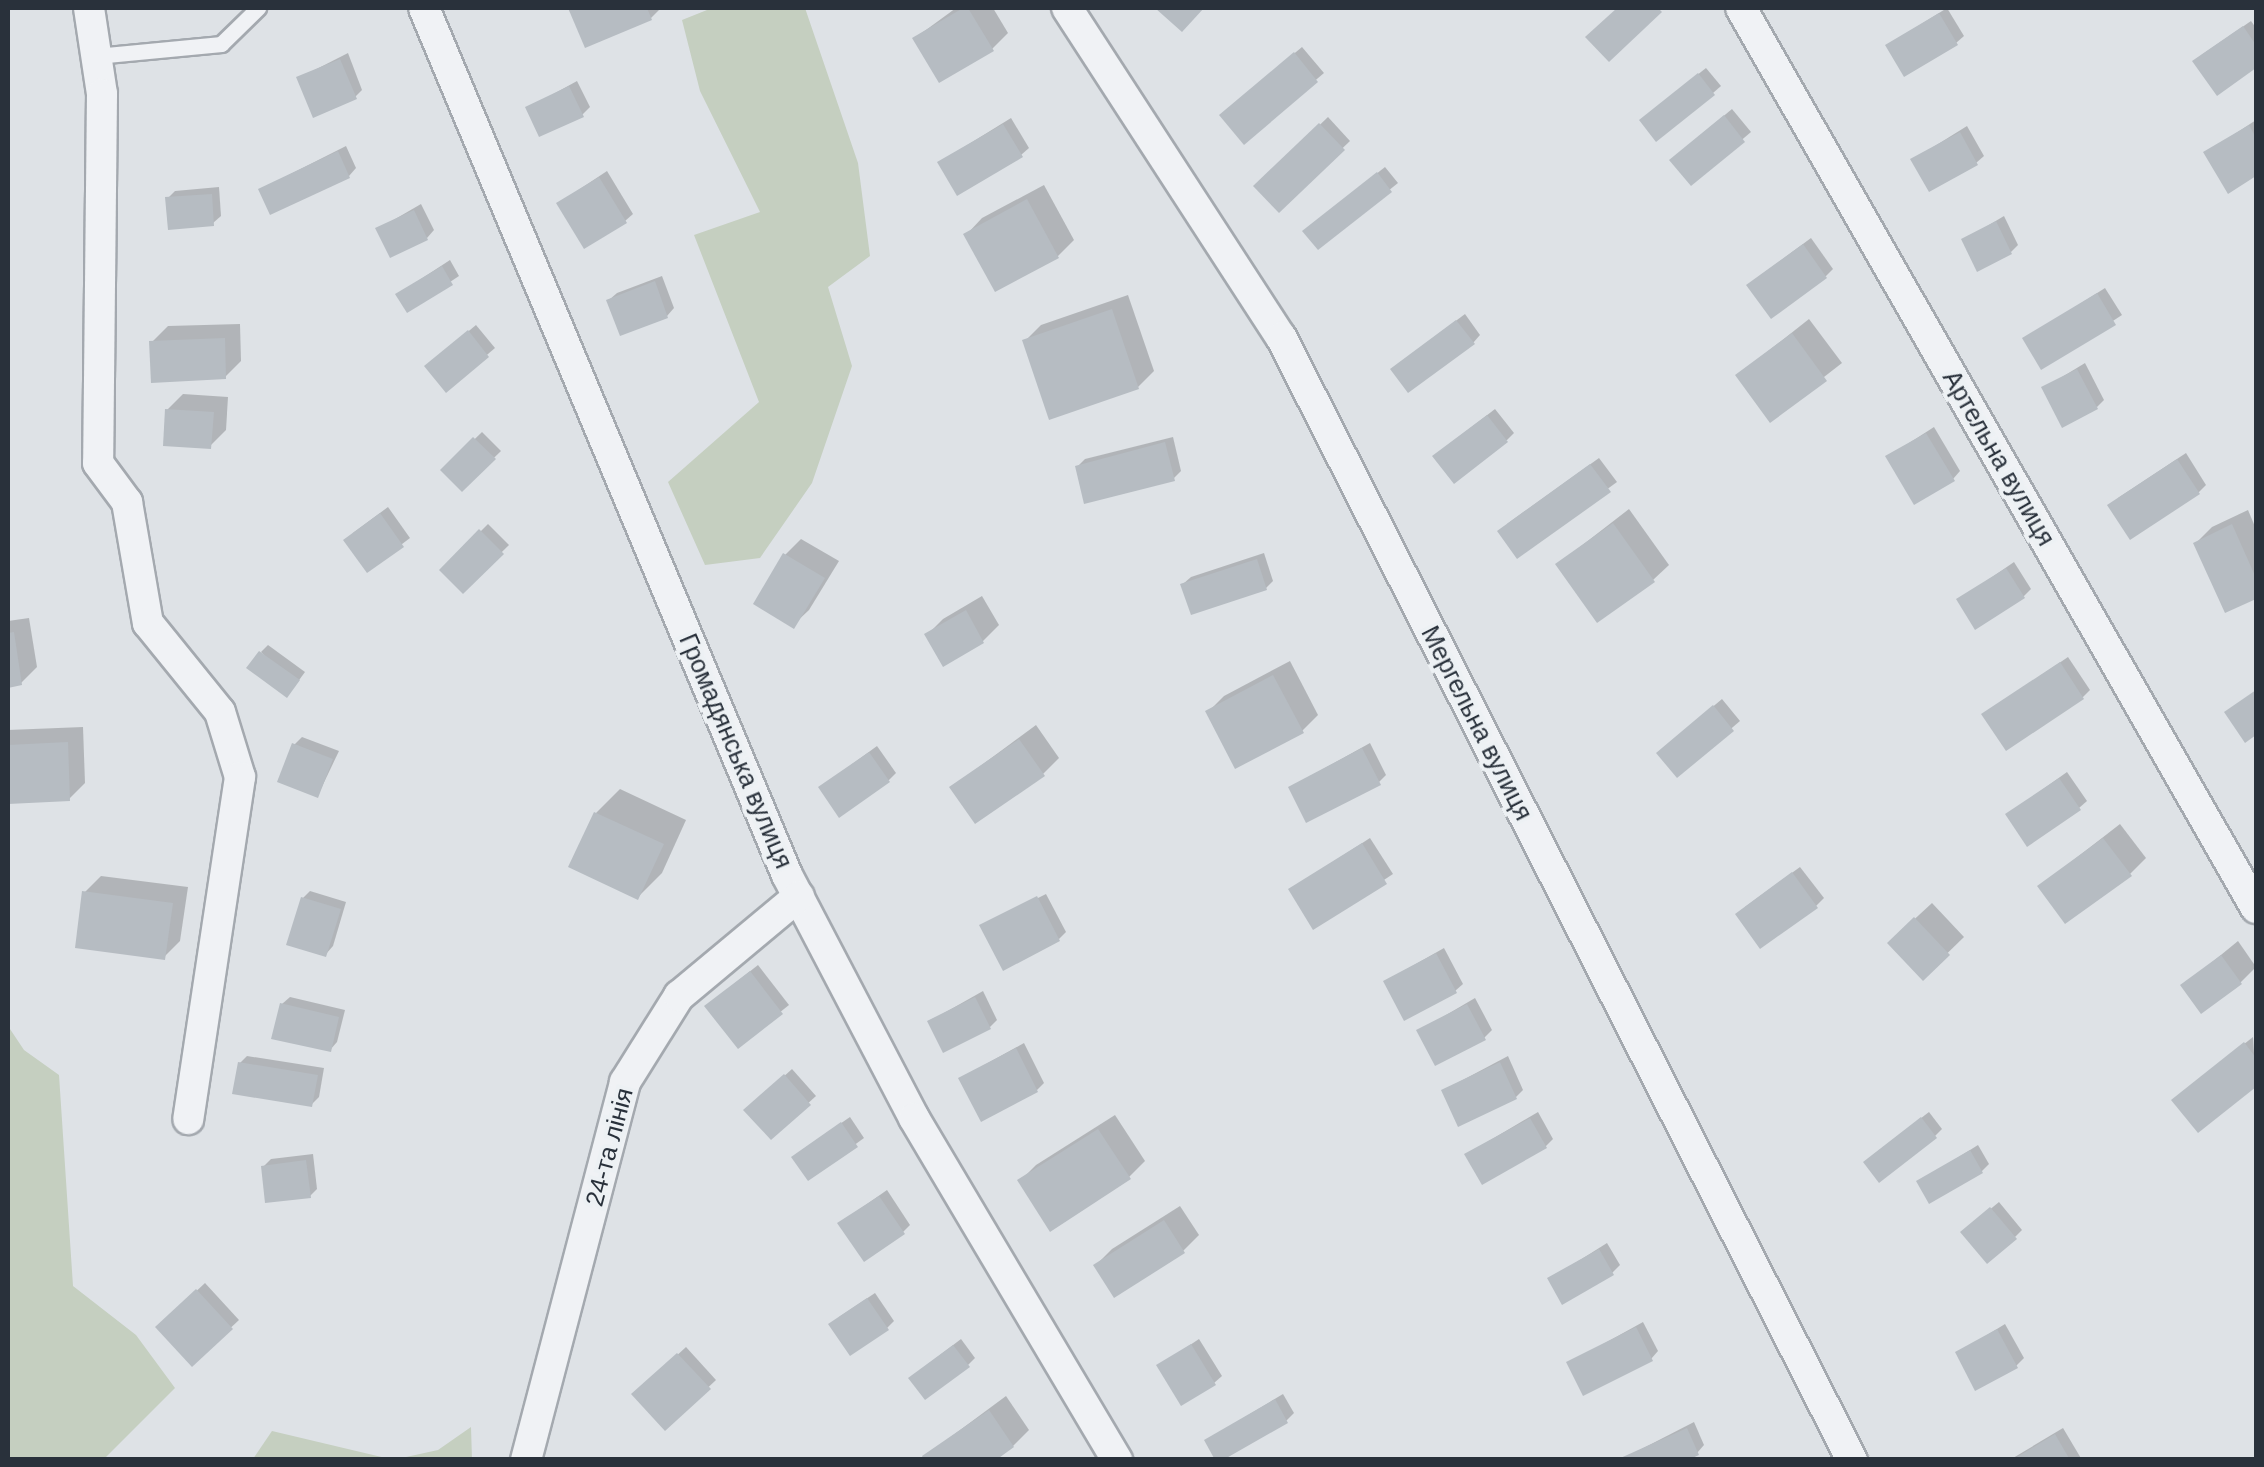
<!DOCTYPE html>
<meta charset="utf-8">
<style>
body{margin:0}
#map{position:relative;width:2264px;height:1467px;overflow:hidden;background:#dee2e6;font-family:Helvetica,sans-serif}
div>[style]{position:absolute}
.green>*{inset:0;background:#c5cfc0}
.shadow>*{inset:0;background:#0003}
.building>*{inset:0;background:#b6bcc2}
.roads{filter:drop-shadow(2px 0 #a4a9af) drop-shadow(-2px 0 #a4a9af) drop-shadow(0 2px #a4a9af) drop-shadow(0 -2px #a4a9af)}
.lane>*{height:15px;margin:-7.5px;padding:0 7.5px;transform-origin:7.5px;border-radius:7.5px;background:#f0f2f5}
.street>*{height:30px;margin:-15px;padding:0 15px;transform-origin:15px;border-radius:15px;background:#f0f2f5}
span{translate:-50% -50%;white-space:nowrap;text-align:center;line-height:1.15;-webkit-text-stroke:8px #edf1f4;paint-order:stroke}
.street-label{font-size:25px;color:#29313b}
.frame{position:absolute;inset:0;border:10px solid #29313b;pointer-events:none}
</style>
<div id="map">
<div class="green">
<div style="clip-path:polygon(712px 8px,805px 8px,858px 163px,870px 256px,828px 287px,852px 366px,812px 483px,760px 558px,705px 565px,668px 482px,759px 402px,694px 235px,760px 212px,700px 91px,682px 20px)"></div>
<div style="clip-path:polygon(8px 1026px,24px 1050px,59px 1075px,73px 1286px,136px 1335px,175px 1388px,104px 1459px,8px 1459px)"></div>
<div style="clip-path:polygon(471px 1427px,472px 1459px,397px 1459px,438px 1450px)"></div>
<div style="clip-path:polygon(272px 1431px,390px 1459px,253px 1459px)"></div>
</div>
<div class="shadow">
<div style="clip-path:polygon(571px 8px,661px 8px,651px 18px,586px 45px)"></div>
<div style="clip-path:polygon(956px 8px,993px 8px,1008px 33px,992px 49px,915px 38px)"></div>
<div style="clip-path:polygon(1947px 8px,1964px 36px,1956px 43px,1888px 45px)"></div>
<div style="clip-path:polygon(2251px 21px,2256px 28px,2256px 65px,2217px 92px,2203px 54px)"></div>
<div style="clip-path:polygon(1302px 47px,1324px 73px,1244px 141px,1229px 108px)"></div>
<div style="clip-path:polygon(348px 53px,362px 90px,355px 97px,299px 78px)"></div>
<div style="clip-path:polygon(1706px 68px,1721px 86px,1713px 93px,1649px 113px)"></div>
<div style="clip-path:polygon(577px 81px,590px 107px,582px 115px,528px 108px)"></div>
<div style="clip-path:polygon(1732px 109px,1751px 132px,1691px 183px,1679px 153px)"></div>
<div style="clip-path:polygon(1328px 117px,1350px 141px,1279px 209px,1256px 186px)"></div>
<div style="clip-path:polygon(1011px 118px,1029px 148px,1021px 155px,940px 162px)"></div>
<div style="clip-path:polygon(2256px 120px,2256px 173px,2229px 190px,2206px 153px)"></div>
<div style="clip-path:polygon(1967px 126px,1984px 156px,1976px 163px,1914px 159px)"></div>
<div style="clip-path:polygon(346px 146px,356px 168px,349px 176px,261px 189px)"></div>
<div style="clip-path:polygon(1385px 167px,1398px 183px,1318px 247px,1313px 224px)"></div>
<div style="clip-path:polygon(607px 171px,633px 214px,625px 221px,559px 203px)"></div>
<div style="clip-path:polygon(1044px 185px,1074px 240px,1058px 256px,996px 289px,967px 234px,982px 218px)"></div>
<div style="clip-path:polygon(219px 187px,221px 216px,213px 223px,168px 198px,175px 191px)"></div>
<div style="clip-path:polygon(421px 204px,434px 230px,427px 238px,378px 229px)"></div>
<div style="clip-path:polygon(2004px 216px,2018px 245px,2011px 252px,1964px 240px)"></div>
<div style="clip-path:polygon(1811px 238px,1833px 269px,1826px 276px,1757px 278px)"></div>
<div style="clip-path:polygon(450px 260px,459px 276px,408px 310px,398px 294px)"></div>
<div style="clip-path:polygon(662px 276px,674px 308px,667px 316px,609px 300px,617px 293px)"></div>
<div style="clip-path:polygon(2105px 288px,2122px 315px,2042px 367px,2025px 339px)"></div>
<div style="clip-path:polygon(1128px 295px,1154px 371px,1138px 387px,1025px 341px,1041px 325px)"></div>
<div style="clip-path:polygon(1465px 314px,1480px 335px,1473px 343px,1401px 362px)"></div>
<div style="clip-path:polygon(1809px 319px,1842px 363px,1770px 419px,1738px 375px)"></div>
<div style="clip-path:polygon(240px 324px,241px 361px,225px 377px,152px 342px,168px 326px)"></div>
<div style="clip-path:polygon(476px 325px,495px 348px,447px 389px,435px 359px)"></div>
<div style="clip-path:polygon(2085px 363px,2104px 400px,2097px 407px,2044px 388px)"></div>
<div style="clip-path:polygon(183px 394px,228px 397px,226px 430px,210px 446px,167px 410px)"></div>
<div style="clip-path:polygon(1495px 409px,1514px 433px,1507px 440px,1443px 449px)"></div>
<div style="clip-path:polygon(1934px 427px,1960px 471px,1953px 479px,1889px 456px)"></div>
<div style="clip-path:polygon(482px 432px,501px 451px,462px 489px,443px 470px)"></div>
<div style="clip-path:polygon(1173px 437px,1181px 471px,1174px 478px,1078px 466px,1085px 459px)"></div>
<div style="clip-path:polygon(2186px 453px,2206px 485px,2199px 492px,2118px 498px)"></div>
<div style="clip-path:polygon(1599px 458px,1617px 482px,1517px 555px,1507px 524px)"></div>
<div style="clip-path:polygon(388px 507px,410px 538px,368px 570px,353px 533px)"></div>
<div style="clip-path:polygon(1629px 509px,1669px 565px,1653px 580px,1558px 564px)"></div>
<div style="clip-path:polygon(2248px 510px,2256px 529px,2256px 596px,2227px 610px,2196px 543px,2212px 527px)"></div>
<div style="clip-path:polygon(488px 524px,509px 545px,463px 590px,442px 570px)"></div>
<div style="clip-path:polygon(801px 539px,839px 561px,809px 610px,793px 625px,785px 555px)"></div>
<div style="clip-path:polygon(1264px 553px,1273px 581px,1266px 588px,1183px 584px,1191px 577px)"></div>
<div style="clip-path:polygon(2014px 562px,2031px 589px,2024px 596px,1959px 600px)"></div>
<div style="clip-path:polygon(982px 596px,999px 625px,983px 641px,943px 663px,927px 635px,943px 619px)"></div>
<div style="clip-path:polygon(29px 618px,37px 667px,21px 683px,8px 685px,8px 621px)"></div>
<div style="clip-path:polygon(268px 645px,305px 672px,294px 687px,261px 652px)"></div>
<div style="clip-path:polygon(2068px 657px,2090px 690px,2083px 697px,1984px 714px)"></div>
<div style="clip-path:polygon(1290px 661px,1318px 715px,1302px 731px,1208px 712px,1224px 696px)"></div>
<div style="clip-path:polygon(1722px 699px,1740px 721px,1677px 775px,1666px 746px)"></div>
<div style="clip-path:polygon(1036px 725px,1059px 758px,1043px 774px,952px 787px)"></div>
<div style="clip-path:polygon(83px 727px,85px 783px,69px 799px,8px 801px,8px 730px)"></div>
<div style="clip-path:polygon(302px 737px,339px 751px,318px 795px,294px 745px)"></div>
<div style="clip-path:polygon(1370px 743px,1386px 775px,1379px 782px,1291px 787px)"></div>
<div style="clip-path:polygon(877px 746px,896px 773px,889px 780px,821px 787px)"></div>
<div style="clip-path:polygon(2067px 772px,2087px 801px,2079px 808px,2008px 814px)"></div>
<div style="clip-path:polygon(620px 789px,686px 820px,662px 873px,638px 897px,571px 866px,596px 813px)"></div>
<div style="clip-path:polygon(2120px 824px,2146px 858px,2130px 874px,2040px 886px)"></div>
<div style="clip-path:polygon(1370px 838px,1393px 874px,1314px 926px,1291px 889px)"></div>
<div style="clip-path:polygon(1800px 867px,1824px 898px,1816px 906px,1745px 907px)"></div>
<div style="clip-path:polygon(101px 876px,188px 887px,180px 941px,164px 957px,85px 892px)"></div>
<div style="clip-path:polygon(310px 891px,346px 902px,333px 946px,326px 954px,303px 898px)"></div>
<div style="clip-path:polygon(1046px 894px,1066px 932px,1059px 939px,982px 926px)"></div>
<div style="clip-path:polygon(1932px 903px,1964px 937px,1923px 977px,1906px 927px)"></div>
<div style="clip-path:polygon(2238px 941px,2256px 967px,2240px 983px,2183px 986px)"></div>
<div style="clip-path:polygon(1444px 948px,1463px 984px,1455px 991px,1386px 981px)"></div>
<div style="clip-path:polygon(758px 965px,789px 1005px,739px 1045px,715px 999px)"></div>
<div style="clip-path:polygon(983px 991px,997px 1020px,990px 1027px,930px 1021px)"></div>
<div style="clip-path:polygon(290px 997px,345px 1010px,337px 1042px,330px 1050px,282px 1004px)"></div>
<div style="clip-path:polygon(1475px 998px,1492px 1030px,1484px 1038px,1419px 1031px)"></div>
<div style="clip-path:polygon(2253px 1037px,2256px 1084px,2198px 1130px,2182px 1093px)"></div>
<div style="clip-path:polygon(1024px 1043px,1044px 1083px,1037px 1090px,961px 1078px)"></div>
<div style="clip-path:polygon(247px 1056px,324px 1068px,319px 1097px,312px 1104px,240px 1063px)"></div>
<div style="clip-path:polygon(1508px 1056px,1523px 1090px,1516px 1097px,1444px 1090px)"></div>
<div style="clip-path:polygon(792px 1069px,816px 1096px,771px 1137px,747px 1110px)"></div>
<div style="clip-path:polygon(1538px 1112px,1553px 1139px,1546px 1146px,1467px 1154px)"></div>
<div style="clip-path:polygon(1929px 1112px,1942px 1129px,1935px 1136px,1873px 1155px)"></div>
<div style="clip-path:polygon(1115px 1115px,1145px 1161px,1129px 1177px,1020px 1181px,1036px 1165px)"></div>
<div style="clip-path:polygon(850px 1117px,864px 1138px,809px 1178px,802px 1150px)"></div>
<div style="clip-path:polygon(1978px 1145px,1989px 1164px,1982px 1171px,1919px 1182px)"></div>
<div style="clip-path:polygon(313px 1154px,317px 1189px,310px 1196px,263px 1167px,271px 1159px)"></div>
<div style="clip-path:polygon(887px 1190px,910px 1225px,903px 1232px,840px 1223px)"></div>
<div style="clip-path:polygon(1999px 1202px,2022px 1230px,2015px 1237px,1971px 1225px)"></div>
<div style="clip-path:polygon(1180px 1206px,1199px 1235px,1183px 1251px,1096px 1265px,1112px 1249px)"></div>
<div style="clip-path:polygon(1607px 1243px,1620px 1265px,1612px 1273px,1550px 1279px)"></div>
<div style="clip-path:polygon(205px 1283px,239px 1320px,192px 1364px,158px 1327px)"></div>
<div style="clip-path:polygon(875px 1293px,894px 1321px,887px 1328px,839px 1317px)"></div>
<div style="clip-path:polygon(1643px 1322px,1658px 1351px,1651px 1359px,1569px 1363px)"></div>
<div style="clip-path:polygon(2005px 1324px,2024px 1358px,2016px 1366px,1958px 1353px)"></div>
<div style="clip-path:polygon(961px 1339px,975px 1358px,968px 1365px,919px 1371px)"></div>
<div style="clip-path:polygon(1199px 1339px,1222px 1376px,1214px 1383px,1160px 1365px)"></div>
<div style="clip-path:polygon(686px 1347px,716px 1380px,666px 1427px,635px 1394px)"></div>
<div style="clip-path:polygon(1283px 1394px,1294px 1413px,1286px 1421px,1207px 1440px)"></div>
<div style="clip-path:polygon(1006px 1396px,1029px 1430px,1013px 1446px,925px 1456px)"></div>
<div style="clip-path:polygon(1694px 1422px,1704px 1445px,1697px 1453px,1624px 1458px)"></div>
<div style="clip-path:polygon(2063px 1428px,2082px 1460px,2011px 1460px,2013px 1458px)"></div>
</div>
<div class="building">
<div style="clip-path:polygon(568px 8px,647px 8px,652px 20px,585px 48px)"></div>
<div style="clip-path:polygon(963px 8px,968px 8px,994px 51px,939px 83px,912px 38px)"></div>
<div style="clip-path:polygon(1155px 8px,1204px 8px,1182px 32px)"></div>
<div style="clip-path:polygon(1617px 8px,1658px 8px,1662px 12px,1609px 62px,1585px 37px)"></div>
<div style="clip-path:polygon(1939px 13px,1958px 45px,1904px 77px,1885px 45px)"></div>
<div style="clip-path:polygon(2243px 26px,2256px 45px,2256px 68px,2217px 96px,2192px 61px)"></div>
<div style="clip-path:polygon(1294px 52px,1318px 82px,1244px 145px,1219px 115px)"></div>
<div style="clip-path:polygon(340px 59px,357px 99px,313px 118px,296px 77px)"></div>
<div style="clip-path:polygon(1698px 73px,1715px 95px,1656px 142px,1639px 120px)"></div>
<div style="clip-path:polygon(569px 86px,584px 117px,539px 137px,525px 107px)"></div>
<div style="clip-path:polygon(1724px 115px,1745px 142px,1691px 186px,1669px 160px)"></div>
<div style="clip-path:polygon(1319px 123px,1345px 150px,1279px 213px,1253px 186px)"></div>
<div style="clip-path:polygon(1003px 124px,1023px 157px,957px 196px,937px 162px)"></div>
<div style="clip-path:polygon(2249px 125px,2256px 138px,2256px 176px,2228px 194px,2203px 152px)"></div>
<div style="clip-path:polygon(1960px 132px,1978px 165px,1929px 192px,1910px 159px)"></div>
<div style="clip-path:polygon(338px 151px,350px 178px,270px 215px,258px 189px)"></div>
<div style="clip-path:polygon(1377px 172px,1392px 192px,1318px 250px,1302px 231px)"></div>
<div style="clip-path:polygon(599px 177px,627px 223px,584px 249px,556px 203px)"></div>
<div style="clip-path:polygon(212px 194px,214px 226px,168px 230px,165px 197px)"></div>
<div style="clip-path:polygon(1027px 199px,1059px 258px,995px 292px,963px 234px)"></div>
<div style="clip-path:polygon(414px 210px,428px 240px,390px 258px,375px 228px)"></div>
<div style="clip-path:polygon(1996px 221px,2012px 254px,1977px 272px,1961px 239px)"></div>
<div style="clip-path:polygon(1803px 244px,1827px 278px,1771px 319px,1746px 285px)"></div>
<div style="clip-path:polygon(442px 266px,453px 285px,407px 313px,395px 294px)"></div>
<div style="clip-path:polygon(655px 281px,668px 318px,620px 336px,606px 300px)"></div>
<div style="clip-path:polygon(2097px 293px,2116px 325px,2041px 370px,2022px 338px)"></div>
<div style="clip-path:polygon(1112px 309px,1139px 389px,1049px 420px,1022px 340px)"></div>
<div style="clip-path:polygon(1456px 320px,1475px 344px,1408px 393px,1390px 369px)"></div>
<div style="clip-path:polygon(468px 330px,489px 357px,446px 393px,424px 366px)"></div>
<div style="clip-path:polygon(1792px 333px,1827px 381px,1770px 423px,1735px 375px)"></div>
<div style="clip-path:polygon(225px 338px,226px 379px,151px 383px,149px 341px)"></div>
<div style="clip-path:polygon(2077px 369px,2098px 409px,2062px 428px,2041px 387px)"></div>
<div style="clip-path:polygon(165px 409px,214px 412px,211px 449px,163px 446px)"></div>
<div style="clip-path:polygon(1487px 415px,1508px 442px,1454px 484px,1432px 456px)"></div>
<div style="clip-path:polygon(1926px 433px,1955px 481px,1914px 505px,1885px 456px)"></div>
<div style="clip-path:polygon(473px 437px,496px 459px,462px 492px,440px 470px)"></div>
<div style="clip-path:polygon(1165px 442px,1175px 481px,1084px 504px,1075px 466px)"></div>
<div style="clip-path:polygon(2177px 459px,2200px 494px,2130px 540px,2107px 505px)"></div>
<div style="clip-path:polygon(1590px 464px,1611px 492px,1517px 559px,1497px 531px)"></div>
<div style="clip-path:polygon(380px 513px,404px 547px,367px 573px,343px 540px)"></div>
<div style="clip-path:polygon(1613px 523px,1655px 582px,1597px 623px,1555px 564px)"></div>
<div style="clip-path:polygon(2232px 524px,2256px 578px,2256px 599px,2225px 613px,2193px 543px)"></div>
<div style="clip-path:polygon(479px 529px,504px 554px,463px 594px,439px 570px)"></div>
<div style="clip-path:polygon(783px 553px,825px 578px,794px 629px,753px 604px)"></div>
<div style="clip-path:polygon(1257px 559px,1267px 590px,1191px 615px,1180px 584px)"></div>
<div style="clip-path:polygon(2006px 568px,2025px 598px,1975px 630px,1956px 599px)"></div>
<div style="clip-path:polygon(966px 610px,984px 643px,943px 667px,924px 634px)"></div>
<div style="clip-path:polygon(14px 632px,22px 685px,8px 688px,8px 633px)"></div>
<div style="clip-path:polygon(259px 651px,300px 680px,287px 698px,246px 668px)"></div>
<div style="clip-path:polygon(2060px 662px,2084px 699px,2006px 751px,1981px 714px)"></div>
<div style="clip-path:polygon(1273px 675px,1304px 733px,1235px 769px,1205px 711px)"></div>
<div style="clip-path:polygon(2256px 690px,2256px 735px,2245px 743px,2224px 712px)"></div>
<div style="clip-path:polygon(1713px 705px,1734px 731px,1677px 778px,1656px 753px)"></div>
<div style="clip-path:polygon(1019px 739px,1045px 776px,975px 824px,949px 787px)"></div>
<div style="clip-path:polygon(68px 742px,70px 801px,8px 804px,8px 745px)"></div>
<div style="clip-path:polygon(292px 743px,333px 759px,318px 798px,277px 782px)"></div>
<div style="clip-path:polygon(1362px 748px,1381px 785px,1306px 823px,1288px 787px)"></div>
<div style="clip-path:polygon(869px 752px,890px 782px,839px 818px,818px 787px)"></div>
<div style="clip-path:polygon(2059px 778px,2081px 810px,2027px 847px,2005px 814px)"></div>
<div style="clip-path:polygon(594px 812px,664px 844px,638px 900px,568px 867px)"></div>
<div style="clip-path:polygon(2103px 838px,2132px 876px,2065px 924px,2037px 886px)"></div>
<div style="clip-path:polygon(1362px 843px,1387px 884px,1313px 930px,1288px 889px)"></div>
<div style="clip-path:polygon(1792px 872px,1818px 908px,1760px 949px,1735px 914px)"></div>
<div style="clip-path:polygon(82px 891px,173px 903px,165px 960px,75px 948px)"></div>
<div style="clip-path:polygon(1037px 896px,1060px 941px,1003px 971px,979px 925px)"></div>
<div style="clip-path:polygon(301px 897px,341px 909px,326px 957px,286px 945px)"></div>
<div style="clip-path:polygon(1914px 917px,1950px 955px,1923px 981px,1887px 943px)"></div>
<div style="clip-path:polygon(1436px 953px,1457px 993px,1404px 1021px,1383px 981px)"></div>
<div style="clip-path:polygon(2221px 955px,2242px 984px,2201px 1014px,2180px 985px)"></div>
<div style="clip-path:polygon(750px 971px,783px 1014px,738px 1049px,704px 1006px)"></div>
<div style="clip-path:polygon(975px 997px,991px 1029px,943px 1053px,927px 1021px)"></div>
<div style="clip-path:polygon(280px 1003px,339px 1017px,331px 1052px,271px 1039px)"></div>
<div style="clip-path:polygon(1467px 1004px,1486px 1040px,1435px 1066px,1416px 1030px)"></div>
<div style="clip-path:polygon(2244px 1042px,2256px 1058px,2256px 1087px,2198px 1133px,2171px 1100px)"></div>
<div style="clip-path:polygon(1016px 1048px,1038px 1092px,981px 1122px,958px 1078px)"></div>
<div style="clip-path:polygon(238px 1062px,318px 1075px,312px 1107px,232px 1094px)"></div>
<div style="clip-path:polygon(1500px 1062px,1517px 1099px,1458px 1127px,1441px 1090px)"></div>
<div style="clip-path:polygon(784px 1074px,811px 1105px,771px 1140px,743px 1110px)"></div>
<div style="clip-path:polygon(1921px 1117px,1937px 1138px,1879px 1183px,1863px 1162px)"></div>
<div style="clip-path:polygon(1530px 1118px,1547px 1148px,1482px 1185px,1464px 1154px)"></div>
<div style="clip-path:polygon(841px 1122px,858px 1147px,808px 1181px,791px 1157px)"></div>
<div style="clip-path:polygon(1098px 1129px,1131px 1179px,1050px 1232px,1017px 1180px)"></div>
<div style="clip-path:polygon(1970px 1150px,1983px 1173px,1929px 1204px,1916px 1181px)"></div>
<div style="clip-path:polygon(306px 1160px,311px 1198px,265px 1203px,261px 1166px)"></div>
<div style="clip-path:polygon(879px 1196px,905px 1234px,864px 1262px,837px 1223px)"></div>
<div style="clip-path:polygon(1990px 1207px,2017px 1239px,1987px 1264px,1960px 1232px)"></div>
<div style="clip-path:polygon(1164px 1220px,1185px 1253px,1114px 1298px,1093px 1265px)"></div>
<div style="clip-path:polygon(1599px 1249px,1614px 1275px,1562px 1305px,1547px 1278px)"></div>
<div style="clip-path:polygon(196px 1289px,233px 1329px,192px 1367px,155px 1327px)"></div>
<div style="clip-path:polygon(867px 1298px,889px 1330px,850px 1356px,828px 1324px)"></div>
<div style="clip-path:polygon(1636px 1327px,1653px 1361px,1583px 1396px,1566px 1362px)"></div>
<div style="clip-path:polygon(1997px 1329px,2018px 1368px,1975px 1391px,1955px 1352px)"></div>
<div style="clip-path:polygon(1191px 1344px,1216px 1385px,1181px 1406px,1156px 1365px)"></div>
<div style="clip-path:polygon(953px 1345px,970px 1367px,925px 1400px,908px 1378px)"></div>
<div style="clip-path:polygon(677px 1353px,711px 1389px,665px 1431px,631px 1394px)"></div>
<div style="clip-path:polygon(1275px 1399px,1288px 1423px,1223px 1460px,1215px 1460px,1204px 1440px)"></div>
<div style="clip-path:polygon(989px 1410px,1014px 1447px,996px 1460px,924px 1460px,922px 1456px)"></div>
<div style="clip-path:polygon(1687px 1428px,1699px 1455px,1688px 1460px,1616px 1460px)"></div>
<div style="clip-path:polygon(2055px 1434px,2070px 1460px,2012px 1460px)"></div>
</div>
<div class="roads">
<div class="lane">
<div style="left:96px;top:56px;width:126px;rotate:-5.5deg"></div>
<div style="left:221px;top:44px;width:52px;rotate:-44.2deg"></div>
</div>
<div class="street">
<div style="left:89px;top:8px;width:87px;rotate:81.4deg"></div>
<div style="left:102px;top:94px;width:369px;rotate:90.6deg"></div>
<div style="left:98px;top:463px;width:49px;rotate:53.4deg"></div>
<div style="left:127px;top:502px;width:123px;rotate:80.2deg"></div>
<div style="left:148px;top:623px;width:114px;rotate:51deg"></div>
<div style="left:220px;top:712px;width:68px;rotate:72.9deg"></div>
<div style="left:240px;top:777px;width:346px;rotate:98.6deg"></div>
<div style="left:424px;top:8px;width:940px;rotate:67.28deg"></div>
<div style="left:787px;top:875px;width:274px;rotate:62.4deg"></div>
<div style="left:914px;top:1118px;width:398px;rotate:59.3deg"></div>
<div style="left:1067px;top:8px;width:392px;rotate:57deg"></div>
<div style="left:1281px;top:337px;width:1260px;rotate:63.05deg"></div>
<div style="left:1741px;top:8px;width:1037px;rotate:60.22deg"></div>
<div style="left:526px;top:1460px;width:391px;rotate:-75.3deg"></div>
<div style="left:625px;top:1082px;width:102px;rotate:-57.9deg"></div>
<div style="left:679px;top:996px;width:156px;rotate:-39.8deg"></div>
</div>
</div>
<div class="street-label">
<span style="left:1999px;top:458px;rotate:60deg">Артельна вулиця</span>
<span style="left:1477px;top:723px;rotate:63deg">Мергельна вулиця</span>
<span style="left:736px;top:751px;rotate:67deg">Громадянська вулиця</span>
<span style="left:609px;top:1147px;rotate:-75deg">24-та лінія</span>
</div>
<div class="frame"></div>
</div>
